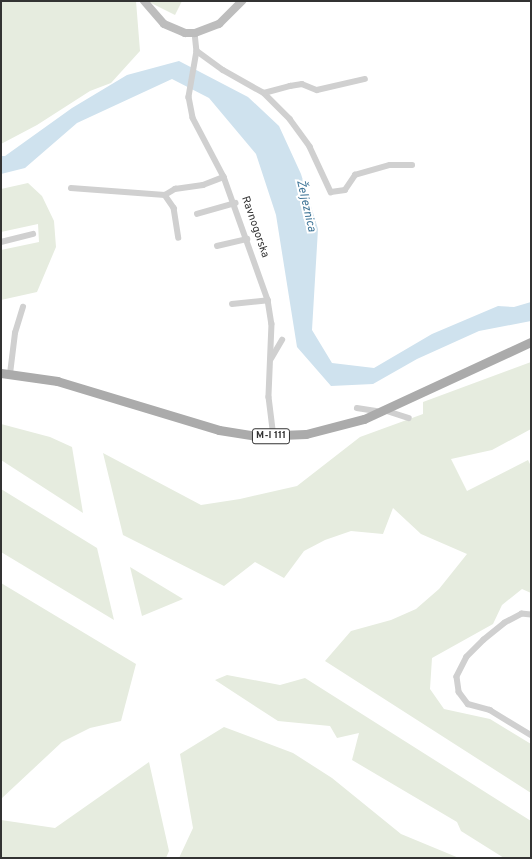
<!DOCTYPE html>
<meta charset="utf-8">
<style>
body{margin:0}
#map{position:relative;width:532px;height:859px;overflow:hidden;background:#fff;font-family:Overpass,sans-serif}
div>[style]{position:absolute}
.green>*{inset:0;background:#e6ecdf}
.water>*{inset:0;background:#cfe2ee}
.street>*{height:5.5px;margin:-2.75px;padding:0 2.75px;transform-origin:2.75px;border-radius:2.75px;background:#d0d0d0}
.secondary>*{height:8px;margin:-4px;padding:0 4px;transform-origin:4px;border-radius:4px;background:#bdbdbd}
.primary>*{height:9px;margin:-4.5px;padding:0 4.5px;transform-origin:4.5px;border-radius:4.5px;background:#ababab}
span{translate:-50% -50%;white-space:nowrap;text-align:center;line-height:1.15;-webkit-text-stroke:4px #fff;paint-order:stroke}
.shield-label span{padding:1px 3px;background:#fff;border:1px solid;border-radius:3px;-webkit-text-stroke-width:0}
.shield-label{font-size:10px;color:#333;font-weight:700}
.street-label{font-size:11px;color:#333}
.water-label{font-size:12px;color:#3f7597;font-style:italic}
.frame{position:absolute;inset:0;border:2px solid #333;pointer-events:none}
</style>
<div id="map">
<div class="green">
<div style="clip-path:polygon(1px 1px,136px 1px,140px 51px,111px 83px,90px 91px,37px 125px,1px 144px)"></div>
<div style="clip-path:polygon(147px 1px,182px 1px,175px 15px)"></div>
<div style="clip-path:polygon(28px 183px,42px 196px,54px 221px,56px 247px,37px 292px,1px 300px,1px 250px,39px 242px,38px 224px,1px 232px,1px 189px)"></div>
<div style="clip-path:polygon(531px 362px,531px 429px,492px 450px,451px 459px,467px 491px,528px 460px,531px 466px,531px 593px,522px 589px,502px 605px,493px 624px,432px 658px,430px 689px,444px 709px,490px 719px,531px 744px,531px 793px,325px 661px,351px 631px,391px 620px,416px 609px,439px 589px,467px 554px,421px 534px,393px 508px,383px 534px,351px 531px,325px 540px,304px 551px,284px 578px,255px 562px,224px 586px,123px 535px,103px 453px,201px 505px,240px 499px,297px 486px,360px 437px,423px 414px,423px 402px)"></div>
<div style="clip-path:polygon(1px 424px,50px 437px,72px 447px,83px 513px,1px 460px)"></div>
<div style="clip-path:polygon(1px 489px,97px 548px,114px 620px,1px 552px)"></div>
<div style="clip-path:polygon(130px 567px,183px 599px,142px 616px)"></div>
<div style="clip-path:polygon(1px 583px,136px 664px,121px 721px,90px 728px,62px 742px,1px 799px)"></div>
<div style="clip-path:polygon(227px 675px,280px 685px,305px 678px,531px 821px,531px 858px,504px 858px,461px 831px,457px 822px,352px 760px,359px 733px,337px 738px,330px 726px,278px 721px,215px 680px)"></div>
<div style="clip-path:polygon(224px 727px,293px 753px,332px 778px,401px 834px,459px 858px,179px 858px,193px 828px,180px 754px)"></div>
<div style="clip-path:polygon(149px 762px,169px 851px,166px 858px,1px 858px,1px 820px,55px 828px)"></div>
</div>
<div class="water">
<div style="clip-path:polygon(179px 61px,248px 97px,279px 126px,301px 174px,318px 229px,312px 330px,332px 363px,374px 368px,432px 334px,498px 306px,514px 307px,531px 302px,531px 321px,479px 331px,417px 359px,373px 384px,331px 386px,297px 347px,276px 215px,256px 154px,209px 98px,172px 79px,77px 123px,25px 168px,1px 174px,1px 156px,5px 156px,72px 108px,127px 75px)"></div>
</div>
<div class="street">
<div style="left:195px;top:33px;width:18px;rotate:84deg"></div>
<div style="left:197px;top:51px;width:47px;rotate:99.9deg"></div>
<div style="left:189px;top:97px;width:21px;rotate:79deg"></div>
<div style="left:193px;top:118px;width:67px;rotate:62.3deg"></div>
<div style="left:224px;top:177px;width:131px;rotate:70.3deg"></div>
<div style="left:268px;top:300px;width:24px;rotate:81deg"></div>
<div style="left:272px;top:324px;width:73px;rotate:92.4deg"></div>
<div style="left:269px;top:397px;width:39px;rotate:83deg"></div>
<div style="left:197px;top:51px;width:32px;rotate:36deg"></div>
<div style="left:223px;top:70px;width:47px;rotate:29.3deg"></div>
<div style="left:264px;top:93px;width:37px;rotate:45deg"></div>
<div style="left:290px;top:119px;width:34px;rotate:54deg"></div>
<div style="left:310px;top:147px;width:50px;rotate:65deg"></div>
<div style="left:331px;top:192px;width:14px;rotate:-8deg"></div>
<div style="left:345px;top:190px;width:18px;rotate:-56deg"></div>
<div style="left:355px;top:175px;width:36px;rotate:-16deg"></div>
<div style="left:390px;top:165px;width:22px"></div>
<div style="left:264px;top:93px;width:27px;rotate:-15deg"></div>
<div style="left:290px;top:86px;width:12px;rotate:-9deg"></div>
<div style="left:302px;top:84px;width:16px;rotate:22deg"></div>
<div style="left:317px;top:90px;width:49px;rotate:-12.9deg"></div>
<div style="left:71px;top:188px;width:94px;rotate:4.3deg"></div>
<div style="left:165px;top:195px;width:12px;rotate:-31deg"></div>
<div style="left:175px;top:189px;width:28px;rotate:-8deg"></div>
<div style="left:203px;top:185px;width:22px;rotate:-21deg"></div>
<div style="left:165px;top:195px;width:16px;rotate:55deg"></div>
<div style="left:174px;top:208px;width:30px;rotate:81deg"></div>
<div style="left:197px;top:214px;width:40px;rotate:-16deg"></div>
<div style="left:1px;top:242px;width:33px;rotate:-14deg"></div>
<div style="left:217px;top:246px;width:31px;rotate:-13deg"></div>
<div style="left:232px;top:304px;width:36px;rotate:-6deg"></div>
<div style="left:271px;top:359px;width:22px;rotate:-60deg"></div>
<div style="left:10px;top:374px;width:41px;rotate:-83deg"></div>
<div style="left:15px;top:333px;width:27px;rotate:-73deg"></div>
<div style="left:357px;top:408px;width:19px;rotate:9deg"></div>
<div style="left:384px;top:410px;width:26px;rotate:18deg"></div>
<div style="left:531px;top:615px;width:9px;rotate:-174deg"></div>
<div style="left:522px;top:614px;width:19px;rotate:152deg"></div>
<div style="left:505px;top:623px;width:27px;rotate:141deg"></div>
<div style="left:484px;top:640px;width:24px;rotate:135deg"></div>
<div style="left:467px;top:657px;width:22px;rotate:117deg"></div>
<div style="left:457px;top:677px;width:15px;rotate:82deg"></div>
<div style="left:459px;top:692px;width:15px;rotate:53deg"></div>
<div style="left:468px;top:704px;width:23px;rotate:15deg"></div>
<div style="left:490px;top:710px;width:48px;rotate:31.4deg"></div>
</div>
<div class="secondary">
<div style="left:144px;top:1px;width:30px;rotate:49deg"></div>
<div style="left:164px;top:24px;width:23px;rotate:23deg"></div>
<div style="left:185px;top:33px;width:10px"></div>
<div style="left:195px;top:33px;width:26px;rotate:-21deg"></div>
<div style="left:219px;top:24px;width:33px;rotate:-45deg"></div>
</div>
<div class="primary">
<div style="left:1px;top:373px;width:57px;rotate:8.1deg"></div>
<div style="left:57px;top:381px;width:169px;rotate:16.8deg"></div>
<div style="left:219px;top:430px;width:37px;rotate:9deg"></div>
<div style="left:256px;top:436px;width:50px;rotate:-2.3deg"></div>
<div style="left:306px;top:434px;width:60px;rotate:-14.5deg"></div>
<div style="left:364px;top:419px;width:184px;rotate:-24.8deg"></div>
</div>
<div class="shield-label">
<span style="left:271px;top:436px">M-I 111</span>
</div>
<div class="street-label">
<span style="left:255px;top:227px;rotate:71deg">Ravnogorska</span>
</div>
<div class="water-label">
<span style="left:305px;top:206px;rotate:77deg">Željeznica</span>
</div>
<div class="frame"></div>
</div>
